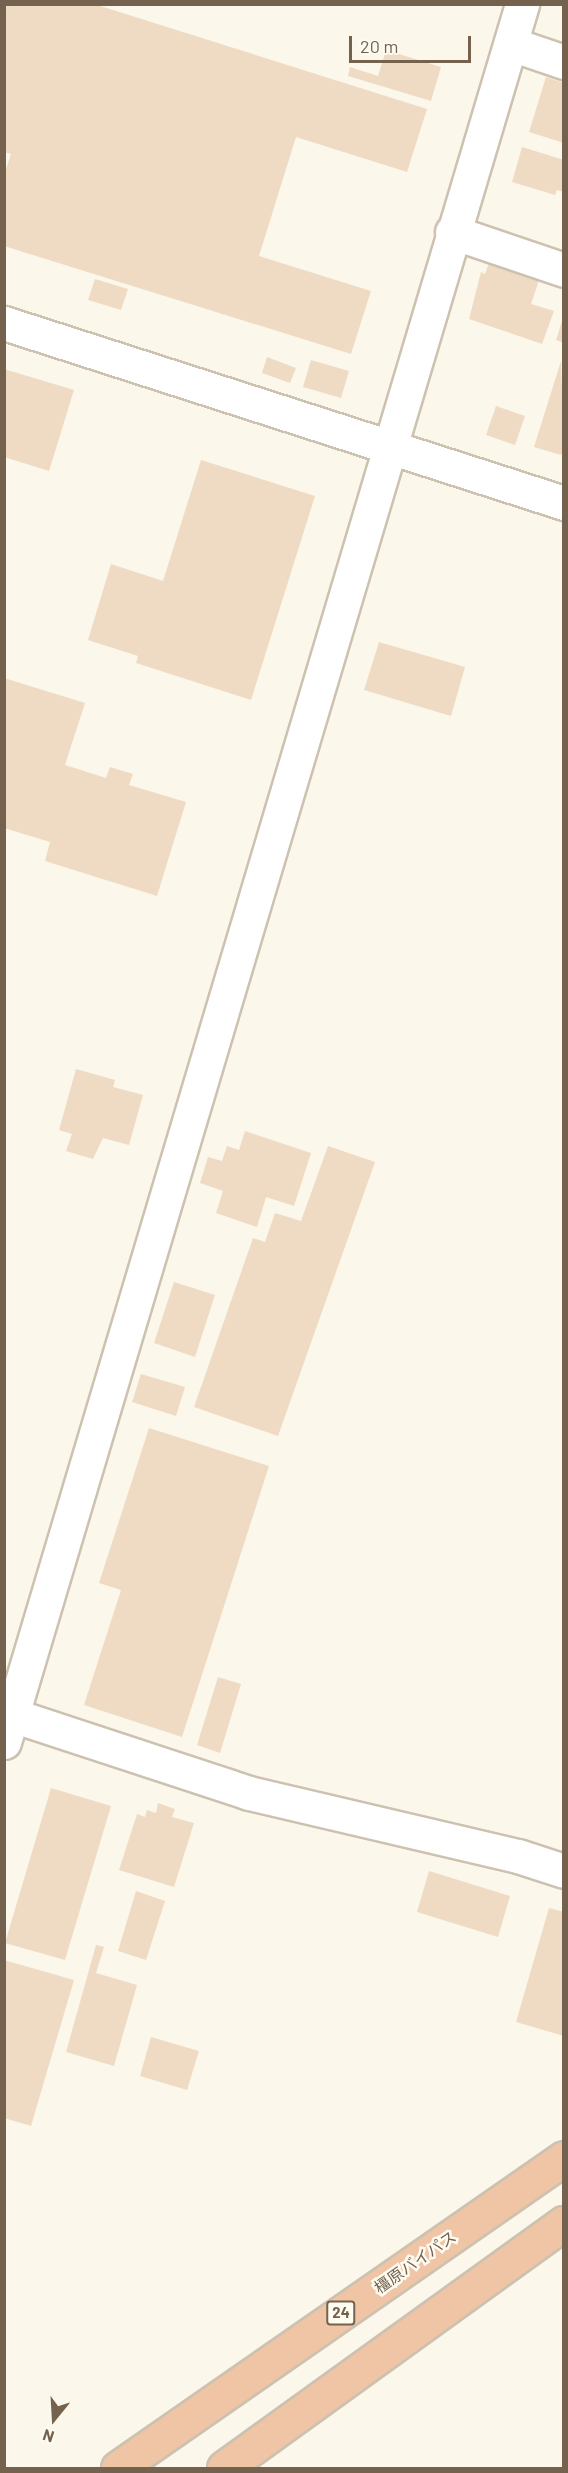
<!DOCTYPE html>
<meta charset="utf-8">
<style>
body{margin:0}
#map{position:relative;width:568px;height:2473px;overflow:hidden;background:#fbf7ea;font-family:Barlow,"Noto Sans JP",sans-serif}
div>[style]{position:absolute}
.building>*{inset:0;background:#efdbc4}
.roads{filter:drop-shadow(2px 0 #cdc1b0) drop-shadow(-2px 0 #cdc1b0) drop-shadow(0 2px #cdc1b0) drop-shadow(0 -2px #cdc1b0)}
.minor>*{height:33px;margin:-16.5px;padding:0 16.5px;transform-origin:16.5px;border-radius:16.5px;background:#fff}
.highway>*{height:33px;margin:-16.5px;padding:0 16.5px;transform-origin:16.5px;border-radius:16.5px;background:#f0c5a6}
span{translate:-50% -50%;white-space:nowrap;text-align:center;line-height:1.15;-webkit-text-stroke:5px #fefbf0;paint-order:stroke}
.shield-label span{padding:2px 4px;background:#fefbf0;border:2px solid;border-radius:4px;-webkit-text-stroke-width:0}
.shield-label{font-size:15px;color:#74624f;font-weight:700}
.street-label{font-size:16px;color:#74624f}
.frame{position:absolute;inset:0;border:6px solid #74624f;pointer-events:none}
.north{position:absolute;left:24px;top:2389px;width:60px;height:60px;-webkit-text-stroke:4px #fefbf0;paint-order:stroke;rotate:198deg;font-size:16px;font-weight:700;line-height:24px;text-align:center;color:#74624f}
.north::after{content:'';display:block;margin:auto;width:21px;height:27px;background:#74624f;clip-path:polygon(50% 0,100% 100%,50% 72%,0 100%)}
.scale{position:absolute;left:349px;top:36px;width:122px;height:27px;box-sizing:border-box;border:3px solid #74624f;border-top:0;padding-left:8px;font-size:18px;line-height:21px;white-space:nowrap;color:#74624f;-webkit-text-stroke:4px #fefbf0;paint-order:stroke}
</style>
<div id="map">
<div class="building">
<div style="clip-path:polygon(4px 4px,94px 4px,427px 109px,407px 172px,296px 137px,259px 256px,371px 291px,351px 354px,4px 246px,4px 175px,11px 154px,4px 152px)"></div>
<div style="clip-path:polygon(386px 50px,441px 67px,431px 101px,348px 76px,350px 67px,378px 76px)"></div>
<div style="clip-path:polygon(546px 77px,564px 83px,564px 143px,529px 132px)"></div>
<div style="clip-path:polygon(522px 147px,564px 160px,564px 192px,557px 190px,555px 195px,512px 182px)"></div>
<div style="clip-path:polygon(489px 263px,539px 280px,531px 304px,554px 311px,542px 344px,469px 319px,481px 272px,485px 274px)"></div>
<div style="clip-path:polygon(95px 279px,128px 289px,121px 310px,88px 300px)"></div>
<div style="clip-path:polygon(563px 318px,564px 318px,564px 343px,556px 340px)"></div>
<div style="clip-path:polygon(267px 357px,296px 368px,290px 383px,262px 373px)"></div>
<div style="clip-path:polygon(311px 360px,349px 371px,341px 398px,303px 387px)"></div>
<div style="clip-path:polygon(561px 361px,564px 447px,561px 455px,534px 447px)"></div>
<div style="clip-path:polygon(4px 369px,74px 390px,49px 471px,4px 457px)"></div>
<div style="clip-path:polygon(496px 406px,525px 416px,515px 445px,486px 435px)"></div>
<div style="clip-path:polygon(201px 460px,315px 496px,251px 700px,136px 663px,138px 656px,88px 640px,111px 564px,163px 581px)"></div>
<div style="clip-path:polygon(379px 642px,465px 667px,451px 716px,364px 690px)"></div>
<div style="clip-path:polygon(4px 678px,85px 703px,65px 765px,106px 778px,110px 767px,133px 774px,129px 785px,186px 802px,157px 896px,45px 861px,50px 842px,4px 828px)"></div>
<div style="clip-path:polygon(76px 1069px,115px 1080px,113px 1087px,143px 1095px,129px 1145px,103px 1138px,93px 1159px,66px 1151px,72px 1134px,59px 1130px)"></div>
<div style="clip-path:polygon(245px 1131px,311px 1153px,294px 1206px,266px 1197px,257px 1227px,216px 1213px,223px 1191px,200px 1183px,208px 1157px,222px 1161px,227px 1146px,239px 1150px)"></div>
<div style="clip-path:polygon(328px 1146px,375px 1162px,278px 1436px,194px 1407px,253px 1238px,265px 1242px,275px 1213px,301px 1221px)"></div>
<div style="clip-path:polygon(174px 1282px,215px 1295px,195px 1357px,154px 1343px)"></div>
<div style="clip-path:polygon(141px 1374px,185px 1387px,176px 1416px,132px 1402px)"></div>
<div style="clip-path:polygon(149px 1428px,269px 1466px,182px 1737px,84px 1705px,121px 1590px,99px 1583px)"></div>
<div style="clip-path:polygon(218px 1677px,241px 1684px,220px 1753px,197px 1745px)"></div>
<div style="clip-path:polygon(51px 1788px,111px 1806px,65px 1960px,5px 1943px)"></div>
<div style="clip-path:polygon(158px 1803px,175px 1809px,172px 1817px,194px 1823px,174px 1887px,119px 1870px,137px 1814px,145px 1817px,147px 1810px,156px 1813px)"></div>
<div style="clip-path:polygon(429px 1871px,510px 1896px,498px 1937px,417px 1912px)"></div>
<div style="clip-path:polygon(136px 1891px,165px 1901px,146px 1960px,118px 1951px)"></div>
<div style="clip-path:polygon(549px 1908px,564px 1912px,564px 2036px,516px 2022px)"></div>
<div style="clip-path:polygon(96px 1945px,104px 1947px,96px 1973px,137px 1985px,114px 2066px,66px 2052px)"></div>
<div style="clip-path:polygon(4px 1960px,74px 1980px,31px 2126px,4px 2118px)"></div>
<div style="clip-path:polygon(151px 2037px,199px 2051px,187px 2090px,140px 2076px)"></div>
</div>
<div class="roads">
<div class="minor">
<div style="left:511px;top:44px;width:56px;rotate:18.8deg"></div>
<div style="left:452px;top:232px;width:118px;rotate:18.7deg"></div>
<div style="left:4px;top:323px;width:588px;rotate:17.82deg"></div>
<div style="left:12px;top:1715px;width:250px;rotate:18.2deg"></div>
<div style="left:249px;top:1793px;width:276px;rotate:13.2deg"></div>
<div style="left:518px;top:1856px;width:48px;rotate:18.1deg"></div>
<div style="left:4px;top:1742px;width:1814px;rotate:-73.4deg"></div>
</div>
<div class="highway">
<div style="left:118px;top:2468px;width:543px;rotate:-34.8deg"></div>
<div style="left:224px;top:2468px;width:419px;rotate:-35.8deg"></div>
</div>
</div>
<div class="shield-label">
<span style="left:341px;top:2313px">24</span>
</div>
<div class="street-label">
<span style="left:415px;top:2262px;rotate:-35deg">橿原バイパス</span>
</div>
<div class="frame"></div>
<div class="north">N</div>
<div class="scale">20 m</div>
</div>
